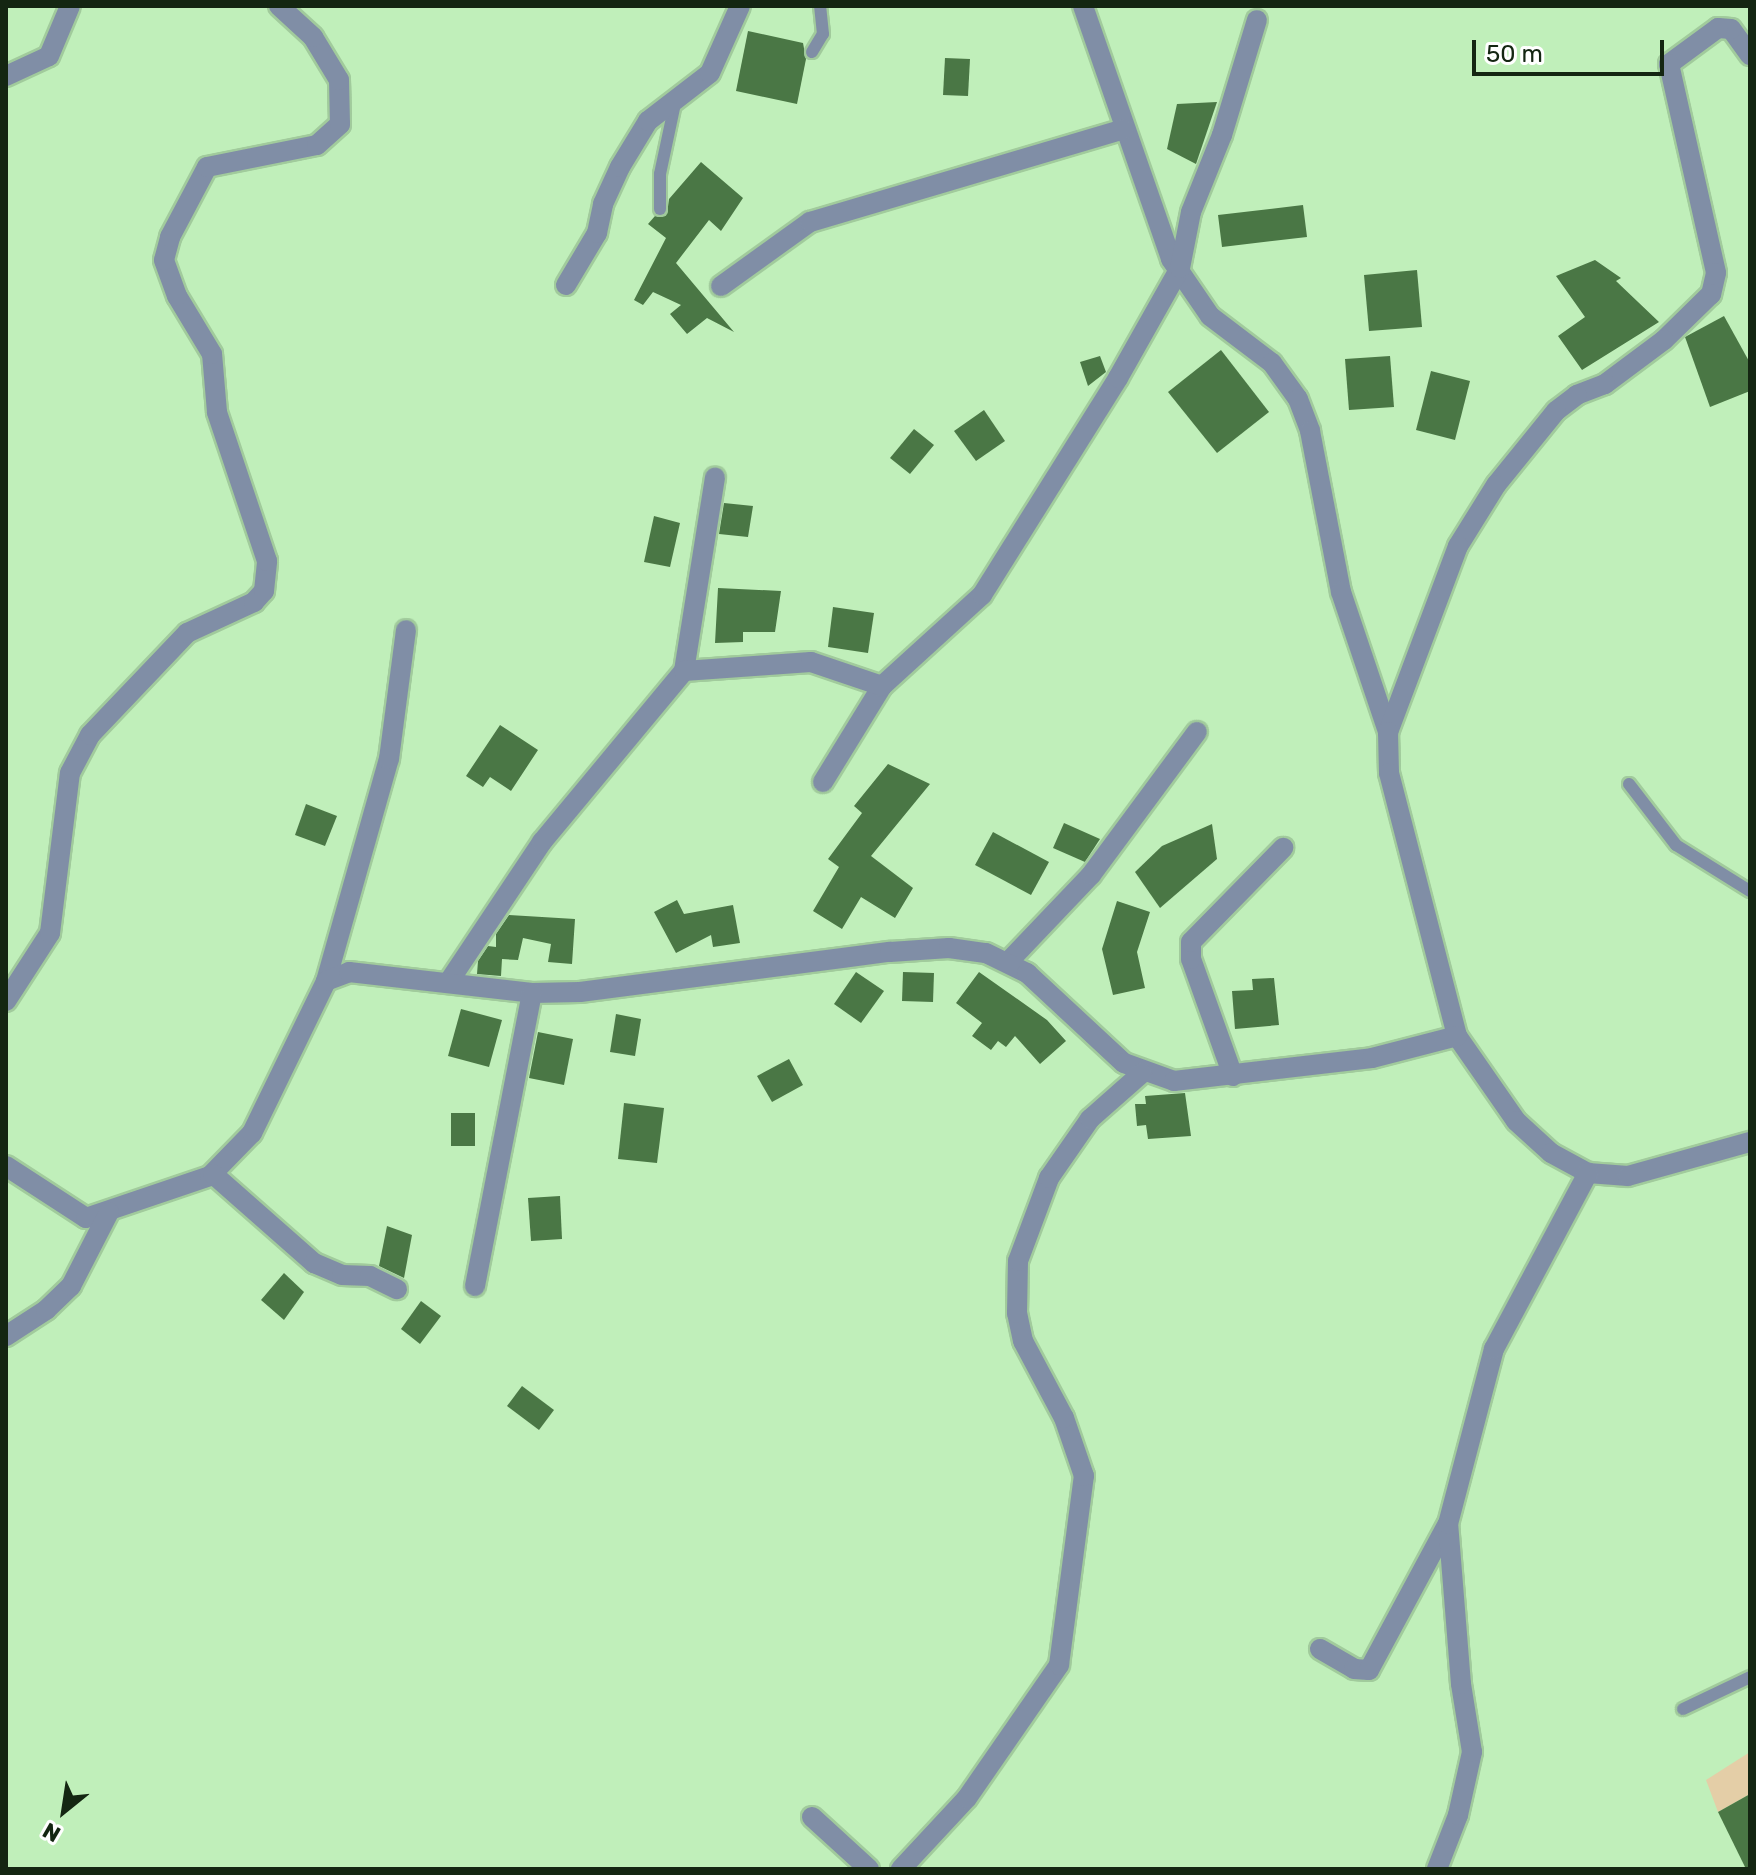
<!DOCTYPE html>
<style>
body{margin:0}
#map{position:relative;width:1756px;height:1875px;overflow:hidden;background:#c0efba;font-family:Rubik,sans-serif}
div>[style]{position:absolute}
.green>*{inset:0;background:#e4cea7}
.building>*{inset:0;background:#4a7745}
.roads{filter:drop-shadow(2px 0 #a1cb9c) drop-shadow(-2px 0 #a1cb9c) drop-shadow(0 2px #a1cb9c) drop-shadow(0 -2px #a1cb9c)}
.lane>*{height:12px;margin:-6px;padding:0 6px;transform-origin:6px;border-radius:6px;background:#808ea6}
.street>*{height:20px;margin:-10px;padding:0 10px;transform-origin:10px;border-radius:10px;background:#808ea6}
span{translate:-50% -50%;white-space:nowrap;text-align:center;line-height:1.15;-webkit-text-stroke:8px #fff;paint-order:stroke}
.frame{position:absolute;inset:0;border:8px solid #142612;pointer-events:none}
.north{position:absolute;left:24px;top:1771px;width:80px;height:80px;-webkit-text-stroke:6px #fff;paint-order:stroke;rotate:210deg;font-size:22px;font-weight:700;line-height:32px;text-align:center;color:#142612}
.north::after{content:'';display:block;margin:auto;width:28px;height:36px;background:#142612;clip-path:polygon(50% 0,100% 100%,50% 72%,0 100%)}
.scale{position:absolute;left:1472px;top:40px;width:192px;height:36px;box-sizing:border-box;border:4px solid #142612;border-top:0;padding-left:10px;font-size:24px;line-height:28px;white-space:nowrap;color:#142612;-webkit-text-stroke:6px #fff;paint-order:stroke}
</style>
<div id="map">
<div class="green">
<div style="clip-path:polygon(1750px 1752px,1750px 1794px,1718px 1812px,1706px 1780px)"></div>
</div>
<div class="building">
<div style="clip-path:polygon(748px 31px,803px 43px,806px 59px,797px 104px,736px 91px)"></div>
<div style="clip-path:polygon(945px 58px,970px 59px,968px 96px,943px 95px)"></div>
<div style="clip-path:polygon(1217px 102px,1196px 164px,1167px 149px,1177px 104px)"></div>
<div style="clip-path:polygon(701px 162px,743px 198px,721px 231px,709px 220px,676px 263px,734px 332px,707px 318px,687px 334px,670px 314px,681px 305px,653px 292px,643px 305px,634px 300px,666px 238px,648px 224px,655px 216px,667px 214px,669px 199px)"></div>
<div style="clip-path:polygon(1303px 205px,1307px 237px,1222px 247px,1218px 215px)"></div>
<div style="clip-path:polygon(1595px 260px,1621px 278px,1616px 281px,1659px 322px,1582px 370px,1558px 336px,1585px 317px,1556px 276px)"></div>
<div style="clip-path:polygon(1417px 270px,1422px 327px,1369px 331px,1364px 275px)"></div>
<div style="clip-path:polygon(1724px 316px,1750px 363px,1750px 391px,1710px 407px,1685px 337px)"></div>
<div style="clip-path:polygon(1221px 350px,1269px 412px,1217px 453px,1168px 392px)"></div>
<div style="clip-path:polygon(1100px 356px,1106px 372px,1088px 386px,1080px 362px)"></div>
<div style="clip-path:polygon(1390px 356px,1394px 407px,1349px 410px,1345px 359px)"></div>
<div style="clip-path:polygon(1431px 371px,1470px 381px,1455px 440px,1416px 430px)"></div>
<div style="clip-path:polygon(984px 410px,1005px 441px,976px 461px,954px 431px)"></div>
<div style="clip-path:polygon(914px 429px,934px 445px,910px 474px,890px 458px)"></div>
<div style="clip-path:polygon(724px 503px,753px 506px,748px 537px,719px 534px)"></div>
<div style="clip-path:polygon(654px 516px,680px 523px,670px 567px,644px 562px)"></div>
<div style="clip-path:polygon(718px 588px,781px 591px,775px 632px,743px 632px,743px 642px,715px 643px)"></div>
<div style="clip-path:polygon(833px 607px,874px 613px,868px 653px,828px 647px)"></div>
<div style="clip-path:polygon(500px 725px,538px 750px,511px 791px,490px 777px,483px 787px,466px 776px)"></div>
<div style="clip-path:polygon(888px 764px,930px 784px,871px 856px,913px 888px,895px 918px,861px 897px,842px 929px,813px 911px,839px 867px,828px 859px,862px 813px,854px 806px)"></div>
<div style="clip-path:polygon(306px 804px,337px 816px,325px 846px,295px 835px)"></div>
<div style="clip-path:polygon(1064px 823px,1100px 839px,1085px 862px,1053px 848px)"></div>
<div style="clip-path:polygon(1212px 824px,1217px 859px,1160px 908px,1135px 872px,1162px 846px)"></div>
<div style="clip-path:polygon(993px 832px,1049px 862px,1031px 895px,975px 865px)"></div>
<div style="clip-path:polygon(677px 900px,684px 914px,733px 905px,740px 943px,713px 947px,711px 935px,676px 953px,654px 912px)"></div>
<div style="clip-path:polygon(1117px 901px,1150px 912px,1137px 952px,1145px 988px,1113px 995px,1102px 949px)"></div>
<div style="clip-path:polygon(509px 915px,575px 919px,572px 964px,548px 962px,551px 944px,523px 938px,518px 960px,502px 959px,501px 976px,477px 974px,478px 961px,488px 946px,496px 947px,496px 934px)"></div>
<div style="clip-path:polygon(856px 972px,884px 991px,861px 1023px,834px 1004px)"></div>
<div style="clip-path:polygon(903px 972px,934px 973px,933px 1002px,902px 1001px)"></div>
<div style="clip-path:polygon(979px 972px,1047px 1020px,1066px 1041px,1040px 1064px,1015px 1036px,1006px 1047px,998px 1041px,991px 1050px,972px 1036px,982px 1023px,956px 1003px)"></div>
<div style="clip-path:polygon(1274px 978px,1279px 1025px,1235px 1029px,1232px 991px,1253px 990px,1252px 979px)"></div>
<div style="clip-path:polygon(461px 1009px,502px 1020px,489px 1067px,448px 1056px)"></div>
<div style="clip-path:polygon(616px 1014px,641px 1019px,635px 1056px,610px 1052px)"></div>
<div style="clip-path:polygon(538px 1032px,573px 1039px,564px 1085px,529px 1078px)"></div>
<div style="clip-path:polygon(789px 1059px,803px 1085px,772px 1102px,757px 1076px)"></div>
<div style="clip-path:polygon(1185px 1093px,1191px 1136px,1148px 1139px,1146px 1125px,1137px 1126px,1135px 1104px,1146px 1104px,1145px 1096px)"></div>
<div style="clip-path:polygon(624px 1103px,664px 1108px,657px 1163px,618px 1159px)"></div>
<div style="clip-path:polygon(451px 1113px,475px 1113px,475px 1146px,451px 1146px)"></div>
<div style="clip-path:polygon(560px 1196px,562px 1239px,531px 1241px,528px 1198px)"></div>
<div style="clip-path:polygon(387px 1226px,412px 1235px,404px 1278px,379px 1266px)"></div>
<div style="clip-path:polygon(284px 1273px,304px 1292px,284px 1320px,261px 1300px)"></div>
<div style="clip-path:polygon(421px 1301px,441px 1316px,420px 1344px,401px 1329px)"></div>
<div style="clip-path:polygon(522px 1386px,554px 1410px,539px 1430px,507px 1406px)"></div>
<div style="clip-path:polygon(1750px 1794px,1750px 1869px,1746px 1869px,1718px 1812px)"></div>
</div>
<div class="roads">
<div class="lane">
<div style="left:812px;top:52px;width:21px;rotate:-59deg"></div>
<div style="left:823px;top:34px;width:28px;rotate:-96deg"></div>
<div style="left:660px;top:209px;width:35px;rotate:-90deg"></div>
<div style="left:660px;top:174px;width:77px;rotate:-78deg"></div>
<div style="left:1629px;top:784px;width:77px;rotate:52.4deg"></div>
<div style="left:1676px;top:845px;width:87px;rotate:31.9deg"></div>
<div style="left:1683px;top:1709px;width:74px;rotate:-25.5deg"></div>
</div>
<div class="street">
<div style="left:1083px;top:6px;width:268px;rotate:70.8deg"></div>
<div style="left:1171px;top:259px;width:69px;rotate:55.6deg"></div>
<div style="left:1210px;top:316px;width:78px;rotate:37.2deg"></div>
<div style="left:1272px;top:363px;width:44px;rotate:54.2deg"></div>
<div style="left:1298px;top:399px;width:34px;rotate:69deg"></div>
<div style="left:1310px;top:431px;width:164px;rotate:79.1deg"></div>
<div style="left:1341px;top:592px;width:148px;rotate:71.4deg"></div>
<div style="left:1750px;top:55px;width:32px;rotate:-126deg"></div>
<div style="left:1731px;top:29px;width:13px;rotate:-176deg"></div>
<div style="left:1718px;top:28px;width:61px;rotate:143.7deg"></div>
<div style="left:1669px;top:64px;width:214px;rotate:77.3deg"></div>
<div style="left:1716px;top:273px;width:22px;rotate:103deg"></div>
<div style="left:1711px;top:294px;width:66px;rotate:135.6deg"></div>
<div style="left:1664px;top:340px;width:74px;rotate:143.3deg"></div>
<div style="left:1605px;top:384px;width:30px;rotate:159deg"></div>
<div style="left:1577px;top:395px;width:26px;rotate:143deg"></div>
<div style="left:1556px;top:411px;width:95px;rotate:129deg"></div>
<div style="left:1496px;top:485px;width:72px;rotate:121.9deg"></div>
<div style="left:1458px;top:546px;width:199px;rotate:110.6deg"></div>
<div style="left:1388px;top:732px;width:41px;rotate:88.6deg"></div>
<div style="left:1389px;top:773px;width:272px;rotate:75.5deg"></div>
<div style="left:1457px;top:1036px;width:103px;rotate:55.2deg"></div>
<div style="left:1516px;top:1121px;width:47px;rotate:42.4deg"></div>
<div style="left:1551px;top:1153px;width:42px;rotate:28.4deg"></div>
<div style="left:1588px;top:1173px;width:40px;rotate:4.3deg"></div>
<div style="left:1628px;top:1176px;width:127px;rotate:-15.6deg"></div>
<div style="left:6px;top:76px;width:47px;rotate:-24.9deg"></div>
<div style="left:49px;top:56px;width:54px;rotate:-67.2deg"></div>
<div style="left:566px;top:285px;width:61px;rotate:-59.2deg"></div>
<div style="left:597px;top:233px;width:30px;rotate:-78deg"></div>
<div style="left:603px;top:204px;width:41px;rotate:-65.3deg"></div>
<div style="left:620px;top:167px;width:54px;rotate:-58.7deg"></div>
<div style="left:648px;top:121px;width:78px;rotate:-37.7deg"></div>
<div style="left:710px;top:73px;width:73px;rotate:-65.9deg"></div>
<div style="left:721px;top:286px;width:110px;rotate:-35.7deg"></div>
<div style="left:810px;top:222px;width:327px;rotate:-16.5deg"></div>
<div style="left:684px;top:671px;width:196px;rotate:-80.9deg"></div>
<div style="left:823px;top:782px;width:113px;rotate:-58.4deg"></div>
<div style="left:882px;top:686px;width:135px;rotate:-42.3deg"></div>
<div style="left:982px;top:595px;width:256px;rotate:-57.9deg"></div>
<div style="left:1118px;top:378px;width:126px;rotate:-60.6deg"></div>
<div style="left:1180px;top:268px;width:57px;rotate:-78.9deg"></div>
<div style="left:1191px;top:212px;width:83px;rotate:-68.1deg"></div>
<div style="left:1222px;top:135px;width:120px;rotate:-73.1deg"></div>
<div style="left:1009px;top:961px;width:119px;rotate:-46.4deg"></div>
<div style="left:1091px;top:875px;width:178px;rotate:-53.5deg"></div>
<div style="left:450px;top:980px;width:166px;rotate:-56.3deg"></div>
<div style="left:542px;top:842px;width:222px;rotate:-50.3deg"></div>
<div style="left:684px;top:671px;width:127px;rotate:-4.1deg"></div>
<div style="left:811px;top:662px;width:75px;rotate:18.7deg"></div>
<div style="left:326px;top:981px;width:231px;rotate:-74.2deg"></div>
<div style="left:389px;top:759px;width:130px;rotate:-82.5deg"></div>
<div style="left:6px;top:1001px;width:81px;rotate:-57.1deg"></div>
<div style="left:50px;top:933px;width:161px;rotate:-82.9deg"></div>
<div style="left:70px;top:773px;width:43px;rotate:-62.2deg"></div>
<div style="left:90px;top:735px;width:141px;rotate:-46.4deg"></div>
<div style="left:187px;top:633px;width:74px;rotate:-24.8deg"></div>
<div style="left:254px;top:602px;width:15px;rotate:-48deg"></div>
<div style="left:264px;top:591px;width:30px;rotate:-84deg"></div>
<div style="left:267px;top:561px;width:157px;rotate:-108.6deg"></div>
<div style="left:217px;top:412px;width:58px;rotate:-94.9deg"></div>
<div style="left:212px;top:354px;width:68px;rotate:-121.1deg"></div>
<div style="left:177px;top:296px;width:38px;rotate:-110deg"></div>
<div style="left:164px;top:260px;width:24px;rotate:-75deg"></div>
<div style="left:170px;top:237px;width:79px;rotate:-62.1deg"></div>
<div style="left:207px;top:167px;width:112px;rotate:-11.3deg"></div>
<div style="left:317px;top:145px;width:31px;rotate:-42deg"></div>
<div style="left:340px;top:124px;width:44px;rotate:-91.3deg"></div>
<div style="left:339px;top:80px;width:50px;rotate:-121.2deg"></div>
<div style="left:313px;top:37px;width:46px;rotate:-137.6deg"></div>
<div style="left:1233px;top:1076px;width:124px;rotate:-109.7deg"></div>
<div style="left:1191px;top:959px;width:17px;rotate:-90deg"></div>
<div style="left:1191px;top:942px;width:132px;rotate:-45.6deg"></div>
<div style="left:6px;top:1166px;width:95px;rotate:33deg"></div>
<div style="left:86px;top:1218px;width:131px;rotate:-18.7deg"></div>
<div style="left:210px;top:1176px;width:60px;rotate:-45.7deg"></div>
<div style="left:252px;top:1133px;width:169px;rotate:-64deg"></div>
<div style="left:326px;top:981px;width:25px;rotate:-21deg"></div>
<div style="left:349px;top:972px;width:184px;rotate:6.5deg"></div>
<div style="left:532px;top:993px;width:48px;rotate:-1.2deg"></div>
<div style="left:580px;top:992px;width:313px;rotate:-7.4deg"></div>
<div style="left:890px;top:952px;width:59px;rotate:-3.9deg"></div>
<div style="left:949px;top:948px;width:37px;rotate:8deg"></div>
<div style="left:986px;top:953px;width:46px;rotate:26deg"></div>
<div style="left:1027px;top:973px;width:132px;rotate:42.9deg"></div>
<div style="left:1124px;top:1063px;width:53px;rotate:19.8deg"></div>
<div style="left:1174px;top:1081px;width:199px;rotate:-6.6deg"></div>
<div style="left:1372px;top:1058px;width:88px;rotate:-14.5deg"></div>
<div style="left:213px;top:1174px;width:135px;rotate:41.4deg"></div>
<div style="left:314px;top:1263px;width:30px;rotate:23deg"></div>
<div style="left:342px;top:1275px;width:28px;rotate:2deg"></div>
<div style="left:370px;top:1276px;width:30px;rotate:26deg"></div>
<div style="left:475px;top:1286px;width:298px;rotate:-79deg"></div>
<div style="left:6px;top:1336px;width:48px;rotate:-33deg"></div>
<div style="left:46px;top:1310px;width:35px;rotate:-44deg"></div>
<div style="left:71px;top:1286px;width:83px;rotate:-62.8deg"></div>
<div style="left:1320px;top:1649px;width:39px;rotate:30deg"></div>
<div style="left:1354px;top:1669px;width:15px;rotate:4deg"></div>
<div style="left:1369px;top:1670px;width:165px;rotate:-61.7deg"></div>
<div style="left:812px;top:1817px;width:77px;rotate:42.4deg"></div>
<div style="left:901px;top:1869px;width:97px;rotate:-47.1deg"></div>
<div style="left:967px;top:1798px;width:162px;rotate:-55.3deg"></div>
<div style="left:1059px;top:1665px;width:191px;rotate:-82.5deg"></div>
<div style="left:1084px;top:1476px;width:61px;rotate:-109deg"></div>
<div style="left:1064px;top:1418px;width:87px;rotate:-118deg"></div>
<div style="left:1023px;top:1341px;width:29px;rotate:-102deg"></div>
<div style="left:1017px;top:1313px;width:52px;rotate:-88.9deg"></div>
<div style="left:1018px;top:1261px;width:89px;rotate:-69.5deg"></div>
<div style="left:1049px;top:1178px;width:72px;rotate:-55.2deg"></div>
<div style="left:1090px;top:1119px;width:69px;rotate:-41.5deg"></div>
<div style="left:1437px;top:1869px;width:58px;rotate:-68.7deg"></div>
<div style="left:1458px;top:1815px;width:65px;rotate:-77.5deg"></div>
<div style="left:1472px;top:1752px;width:69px;rotate:-99.2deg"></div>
<div style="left:1461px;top:1684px;width:161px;rotate:-94.6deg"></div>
<div style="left:1448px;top:1524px;width:181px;rotate:-75.3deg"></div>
<div style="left:1494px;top:1349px;width:200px;rotate:-61.9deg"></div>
</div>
</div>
<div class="frame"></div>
<div class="north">N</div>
<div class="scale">50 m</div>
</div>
